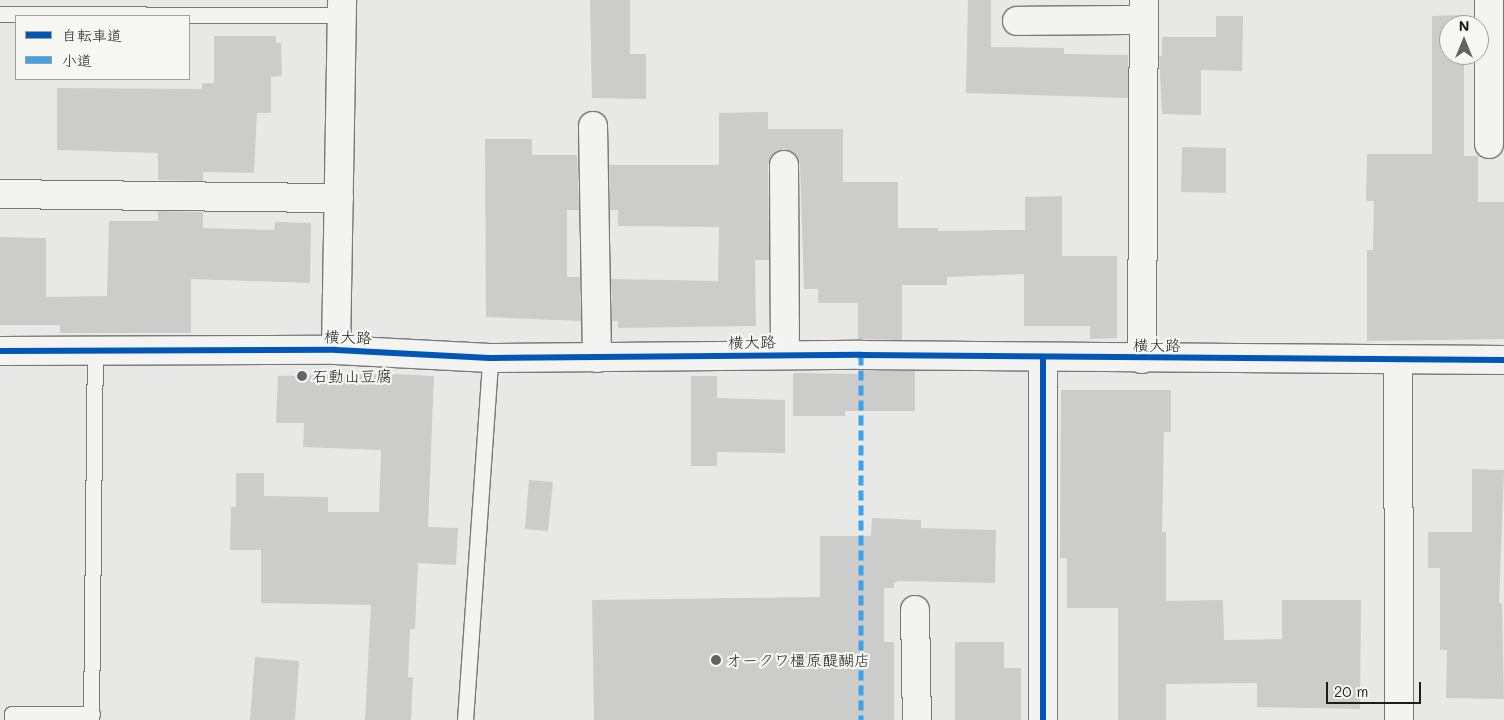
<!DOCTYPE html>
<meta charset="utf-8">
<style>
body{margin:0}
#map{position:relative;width:1504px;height:720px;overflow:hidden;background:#e8e8e6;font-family:Mali,"Klee One",sans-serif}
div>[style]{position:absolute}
.building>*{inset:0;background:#ccccca}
.roads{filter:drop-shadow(1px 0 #787877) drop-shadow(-1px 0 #787877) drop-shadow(0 1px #787877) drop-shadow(0 -1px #787877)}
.lane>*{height:15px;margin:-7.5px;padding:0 7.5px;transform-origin:7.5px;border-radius:7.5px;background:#f3f3f1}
.street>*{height:28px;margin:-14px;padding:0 14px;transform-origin:14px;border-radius:14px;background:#f3f3f1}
.quiet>*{height:5px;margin-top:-2.5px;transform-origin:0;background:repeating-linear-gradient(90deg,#3da2ea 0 10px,transparent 0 15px)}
.cycleway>*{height:6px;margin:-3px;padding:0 3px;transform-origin:3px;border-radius:3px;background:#0057b8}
.dots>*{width:14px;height:14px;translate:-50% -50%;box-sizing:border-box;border:2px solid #f6f6f2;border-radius:50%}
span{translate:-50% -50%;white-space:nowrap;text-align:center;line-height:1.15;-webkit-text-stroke:4.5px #f6f6f2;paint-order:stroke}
.street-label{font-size:16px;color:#1c1c1c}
.poi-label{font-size:16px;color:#1c1c1c}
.left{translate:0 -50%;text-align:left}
.legend{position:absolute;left:15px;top:15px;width:175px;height:65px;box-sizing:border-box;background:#f6f6f2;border:1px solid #9f9f9c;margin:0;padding:6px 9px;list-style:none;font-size:15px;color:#1c1c1c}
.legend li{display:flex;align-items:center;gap:10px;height:25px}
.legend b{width:25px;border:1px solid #9f9f9c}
.north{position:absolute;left:1439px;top:15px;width:50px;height:50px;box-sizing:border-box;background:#f6f6f2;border:1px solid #9f9f9c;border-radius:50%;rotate:0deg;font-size:14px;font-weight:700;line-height:20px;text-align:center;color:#1c1c1c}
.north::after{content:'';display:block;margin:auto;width:18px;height:22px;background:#636363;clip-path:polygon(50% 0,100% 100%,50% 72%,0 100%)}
.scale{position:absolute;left:1326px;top:682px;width:95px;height:22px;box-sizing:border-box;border:2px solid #1c1c1c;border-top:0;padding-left:6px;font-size:15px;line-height:18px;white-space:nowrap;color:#1c1c1c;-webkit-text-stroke:4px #f6f6f2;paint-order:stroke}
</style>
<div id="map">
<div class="building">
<div style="clip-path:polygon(590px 0,630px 0,630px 54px,646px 54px,646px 99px,592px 98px)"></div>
<div style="clip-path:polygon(968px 0,991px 0,991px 47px,1064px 48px,1064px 54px,1128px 55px,1128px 98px,966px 93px)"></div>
<div style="clip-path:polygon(1463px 15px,1463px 25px,1449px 25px,1449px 55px,1464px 55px,1464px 156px,1478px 156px,1478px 202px,1504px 202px,1504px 339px,1367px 341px,1367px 250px,1373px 250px,1374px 201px,1366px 201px,1367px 154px,1432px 154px,1432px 16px)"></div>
<div style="clip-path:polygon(1216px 16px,1243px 16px,1242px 71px,1201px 70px,1201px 115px,1162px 114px,1159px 56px,1162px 56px,1162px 37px,1216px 37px)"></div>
<div style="clip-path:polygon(214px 36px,276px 36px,276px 43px,281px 43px,282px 76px,271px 77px,271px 113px,257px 113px,254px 173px,203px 172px,203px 181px,158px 180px,158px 153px,57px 150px,57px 88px,202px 89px,202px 83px,214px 83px)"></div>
<div style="clip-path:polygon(768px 112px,768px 129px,843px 129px,843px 182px,898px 182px,898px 228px,938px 228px,938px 231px,1025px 230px,1025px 197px,1062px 196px,1062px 256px,1117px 256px,1117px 338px,1090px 339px,1090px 326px,1024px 326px,1024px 274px,947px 277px,947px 285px,902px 285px,902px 340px,858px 339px,858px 303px,818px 303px,818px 289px,804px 289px,800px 164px,797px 157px,784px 149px,776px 152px,768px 165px,769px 260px,755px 260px,756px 326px,618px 328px,618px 321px,612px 321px,611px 279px,718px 281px,719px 227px,618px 226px,618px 210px,610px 210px,609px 165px,719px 165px,719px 113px)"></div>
<div style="clip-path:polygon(485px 139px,532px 139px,532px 155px,577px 155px,579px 210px,567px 210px,567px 277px,580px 277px,581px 321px,486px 317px)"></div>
<div style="clip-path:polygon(1182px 147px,1226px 148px,1226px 193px,1181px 192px)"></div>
<div style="clip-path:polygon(158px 211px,203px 212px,203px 228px,274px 230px,275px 222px,311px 223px,310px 283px,191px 279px,191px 333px,60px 333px,60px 325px,0 325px,0 237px,46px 238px,46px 297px,107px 296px,109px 221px,158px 221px)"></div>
<div style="clip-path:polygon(858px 371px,915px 371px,915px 411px,845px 411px,845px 416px,793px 416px,793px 373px,858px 374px)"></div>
<div style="clip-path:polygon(394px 374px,434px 376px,428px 527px,458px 528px,456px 565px,418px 563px,415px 629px,410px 629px,408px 677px,413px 677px,411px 720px,365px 720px,371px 605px,261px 603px,261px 550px,230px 550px,231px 507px,236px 507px,236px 473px,264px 473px,264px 496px,328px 497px,328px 512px,379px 512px,381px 450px,303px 447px,304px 423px,276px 423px,278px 376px)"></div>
<div style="clip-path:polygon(691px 376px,717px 376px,717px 398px,785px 400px,785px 453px,717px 452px,717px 466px,691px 466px)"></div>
<div style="clip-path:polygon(1061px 390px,1171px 390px,1171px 432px,1164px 432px,1162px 532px,1166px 532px,1166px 601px,1223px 600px,1224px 640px,1282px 639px,1282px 600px,1361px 600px,1360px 709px,1257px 707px,1257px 683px,1166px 684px,1166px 720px,1118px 720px,1118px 608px,1067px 608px,1067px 558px,1060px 558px)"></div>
<div style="clip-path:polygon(1472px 469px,1504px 470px,1499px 603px,1502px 603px,1504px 699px,1446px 698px,1447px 650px,1440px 650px,1440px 568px,1428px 568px,1428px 532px,1472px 532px)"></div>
<div style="clip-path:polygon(529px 480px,553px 482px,548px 531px,525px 529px)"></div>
<div style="clip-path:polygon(872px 518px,921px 520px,921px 528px,996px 530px,995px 583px,899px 581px,894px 583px,894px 588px,884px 588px,884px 642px,894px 642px,894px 720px,594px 720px,592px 600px,820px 597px,820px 536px,871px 536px)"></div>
<div style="clip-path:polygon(955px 642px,1004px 642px,1004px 668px,1021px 668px,1021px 720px,955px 720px)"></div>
<div style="clip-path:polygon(255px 657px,299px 661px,295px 720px,250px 720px)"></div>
</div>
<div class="roads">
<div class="lane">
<div style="left:0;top:14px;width:342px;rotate:0.2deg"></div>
<div style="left:12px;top:720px;width:6px;rotate:-90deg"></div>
<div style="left:12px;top:714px;width:80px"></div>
<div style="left:91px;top:720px;width:369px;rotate:-89.4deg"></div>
<div style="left:465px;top:720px;width:363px;rotate:-86deg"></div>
</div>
<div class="street">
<div style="left:1489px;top:0;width:144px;rotate:90deg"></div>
<div style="left:1017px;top:21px;width:127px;rotate:-0.5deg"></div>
<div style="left:593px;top:126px;width:232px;rotate:89deg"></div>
<div style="left:784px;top:165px;width:190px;rotate:89.7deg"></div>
<div style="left:0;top:194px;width:339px;rotate:0.7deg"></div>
<div style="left:336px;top:350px;width:350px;rotate:-89deg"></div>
<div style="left:0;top:351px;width:336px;rotate:-0.2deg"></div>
<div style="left:336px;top:350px;width:154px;rotate:3deg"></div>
<div style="left:490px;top:358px;width:371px;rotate:-0.5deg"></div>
<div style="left:861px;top:355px;width:643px;rotate:0.45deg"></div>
<div style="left:1043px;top:357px;width:363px;rotate:90deg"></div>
<div style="left:1142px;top:359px;width:359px;rotate:-89.7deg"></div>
<div style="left:1398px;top:360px;width:360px;rotate:89.8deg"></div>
<div style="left:915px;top:610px;width:110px;rotate:89deg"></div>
</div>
</div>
<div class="quiet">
<div style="left:861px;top:355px;width:365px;rotate:90deg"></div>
</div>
<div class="cycleway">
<div style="left:0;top:351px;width:336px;rotate:-0.2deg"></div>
<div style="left:336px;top:350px;width:154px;rotate:3deg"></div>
<div style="left:490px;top:358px;width:371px;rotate:-0.5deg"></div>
<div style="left:861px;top:355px;width:643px;rotate:0.45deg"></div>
<div style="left:1043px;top:357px;width:363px;rotate:90deg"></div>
</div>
<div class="dots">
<div style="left:302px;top:376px;background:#636363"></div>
<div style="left:716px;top:660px;background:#636363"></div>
</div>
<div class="street-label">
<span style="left:348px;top:337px;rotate:2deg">横大路</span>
<span style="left:752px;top:342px;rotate:-1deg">横大路</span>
<span style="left:1157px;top:345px">横大路</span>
</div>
<div class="poi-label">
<span class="left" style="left:312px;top:376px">石動山豆腐</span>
<span class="left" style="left:726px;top:660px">オークワ橿原醍醐店</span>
</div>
<ul class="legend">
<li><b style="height:6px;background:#0057b8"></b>自転車道</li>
<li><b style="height:6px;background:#3da2ea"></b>小道</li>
</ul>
<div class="north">N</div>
<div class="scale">20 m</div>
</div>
